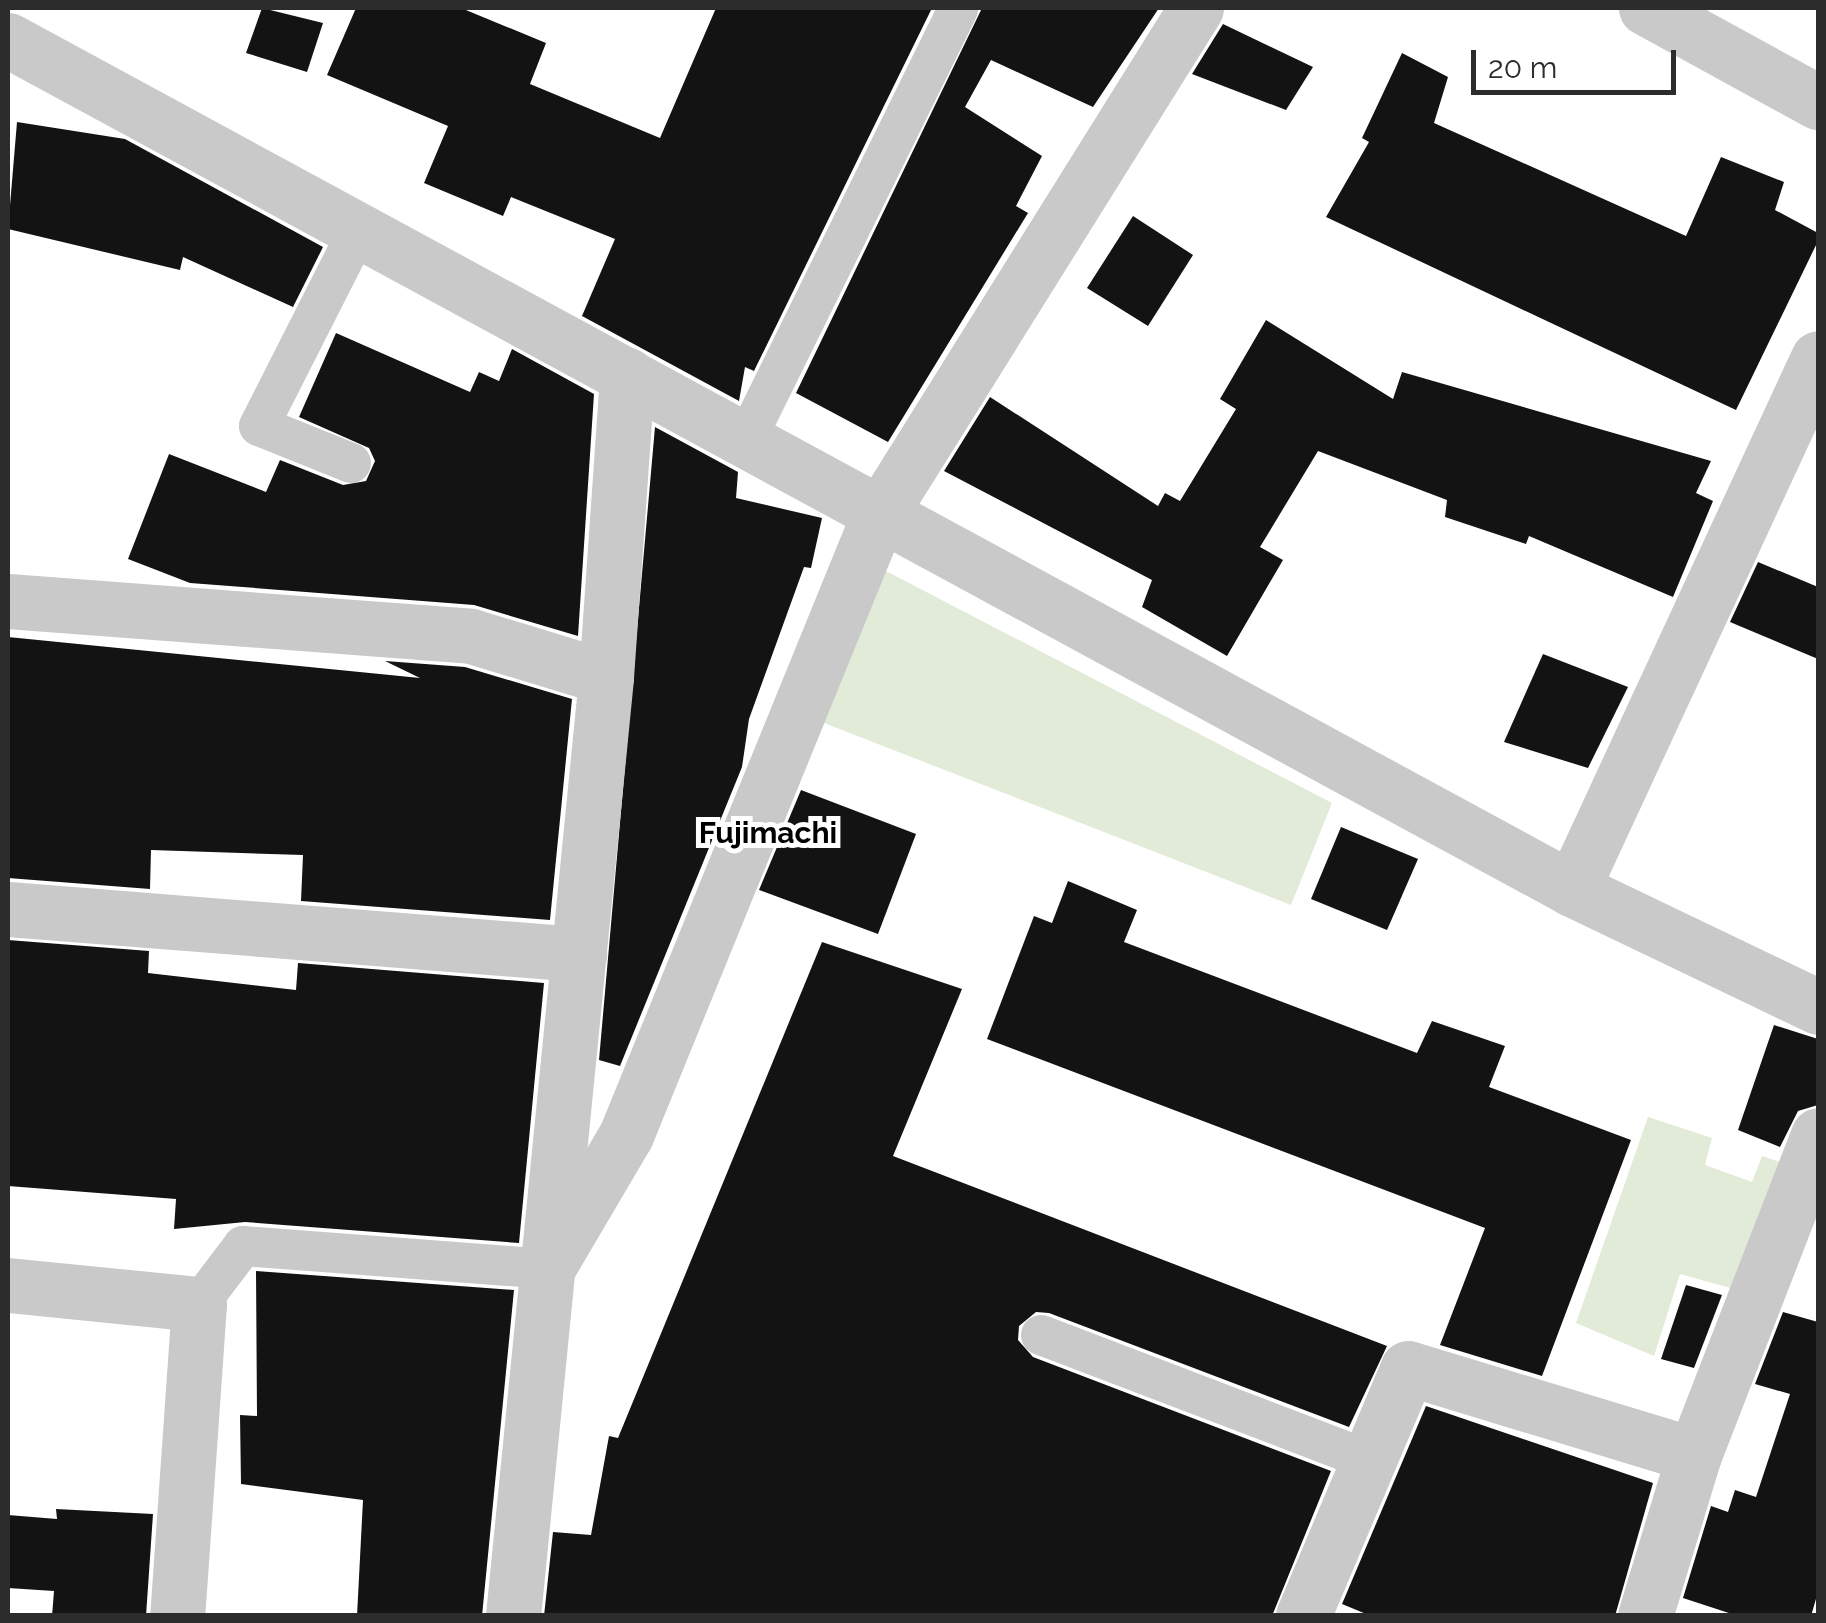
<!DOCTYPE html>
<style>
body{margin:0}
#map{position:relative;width:1826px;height:1623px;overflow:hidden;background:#fff;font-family:Raleway,sans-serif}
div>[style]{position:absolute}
.green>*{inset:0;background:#e2ebd8}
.building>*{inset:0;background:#131313}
.service>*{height:40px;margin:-20px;padding:0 20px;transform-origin:20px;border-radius:20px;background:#c9c9c9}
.minor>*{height:55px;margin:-27.5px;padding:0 27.5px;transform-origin:27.5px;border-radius:27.5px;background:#c9c9c9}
span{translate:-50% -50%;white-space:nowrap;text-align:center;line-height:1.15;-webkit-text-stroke:10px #fff;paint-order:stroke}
.quarter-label{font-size:30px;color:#000;font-weight:700}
.frame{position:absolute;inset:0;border:10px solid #2c2c2c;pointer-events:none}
.scale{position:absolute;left:1471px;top:50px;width:205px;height:45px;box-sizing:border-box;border:5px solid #2c2c2c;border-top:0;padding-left:12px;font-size:30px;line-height:35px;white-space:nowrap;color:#2c2c2c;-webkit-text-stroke:8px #fff;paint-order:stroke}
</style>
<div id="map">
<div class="green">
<div style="clip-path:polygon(886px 571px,1332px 803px,1291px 905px,824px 723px)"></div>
<div style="clip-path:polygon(1648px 1117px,1712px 1138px,1705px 1165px,1752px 1182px,1762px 1156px,1783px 1163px,1745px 1292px,1680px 1274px,1654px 1356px,1576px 1323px)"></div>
</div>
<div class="building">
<div style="clip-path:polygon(262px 8px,323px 23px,307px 72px,246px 53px)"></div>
<div style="clip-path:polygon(356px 8px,461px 8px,546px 43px,530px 84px,660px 138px,716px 8px,932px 8px,754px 371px,745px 367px,739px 401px,582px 316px,615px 239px,511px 197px,503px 216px,424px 183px,448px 126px,327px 75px)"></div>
<div style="clip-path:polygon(982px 8px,1159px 8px,1093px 107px,991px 60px,965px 107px,1042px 156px,1016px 206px,1028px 213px,888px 442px,796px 393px)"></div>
<div style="clip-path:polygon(1223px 24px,1313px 67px,1286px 110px,1192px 74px)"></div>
<div style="clip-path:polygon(1402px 53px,1448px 77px,1434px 123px,1686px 236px,1721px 157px,1784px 182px,1775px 210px,1818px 233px,1818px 241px,1736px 410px,1326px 217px,1369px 142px,1362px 138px)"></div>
<div style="clip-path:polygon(17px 122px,125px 139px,323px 247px,293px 307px,183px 257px,180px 270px,8px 229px)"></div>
<div style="clip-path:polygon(1133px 216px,1193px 255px,1148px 326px,1087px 288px)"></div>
<div style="clip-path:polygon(1266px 320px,1393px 399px,1402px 372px,1711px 461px,1696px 493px,1713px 501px,1673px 597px,1529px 536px,1526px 544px,1445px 517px,1447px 500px,1318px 451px,1260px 547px,1283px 560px,1227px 656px,1142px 607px,1152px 580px,944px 471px,990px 397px,1158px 506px,1165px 493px,1180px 501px,1236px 409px,1220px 399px)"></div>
<div style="clip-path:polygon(336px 333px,470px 392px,479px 372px,499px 381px,512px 349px,594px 394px,578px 636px,474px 605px,190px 583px,128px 559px,169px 454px,266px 492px,280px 460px,343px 485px,366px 481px,375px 461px,369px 448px,299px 417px)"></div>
<div style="clip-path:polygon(655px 427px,738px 472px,736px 498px,822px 518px,811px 568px,804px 567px,749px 719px,742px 767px,620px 1066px,599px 1060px)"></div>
<div style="clip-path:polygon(1758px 562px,1818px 587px,1818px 659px,1730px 622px)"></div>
<div style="clip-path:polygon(8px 637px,420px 678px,385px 661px,465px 667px,572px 699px,550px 920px,301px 901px,303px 855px,151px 850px,150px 889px,8px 878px)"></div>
<div style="clip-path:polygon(1543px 654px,1628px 687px,1588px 768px,1504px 742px)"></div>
<div style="clip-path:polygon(801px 790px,916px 834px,878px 934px,759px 890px)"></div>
<div style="clip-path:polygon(1341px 827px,1418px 859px,1387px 930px,1311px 899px)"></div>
<div style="clip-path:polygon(1068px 881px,1137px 910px,1124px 942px,1417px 1053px,1432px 1021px,1505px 1046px,1489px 1087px,1631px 1140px,1542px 1376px,1440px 1345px,1485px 1228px,987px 1039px,1034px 916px,1052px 923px)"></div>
<div style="clip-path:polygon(8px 940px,149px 951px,148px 973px,296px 990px,298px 963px,544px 983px,519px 1243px,245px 1222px,174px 1229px,176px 1199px,8px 1186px)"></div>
<div style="clip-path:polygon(822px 942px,962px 989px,893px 1156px,1387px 1346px,1349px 1427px,1049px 1313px,1036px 1312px,1019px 1326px,1018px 1340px,1033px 1357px,1331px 1471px,1272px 1616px,544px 1616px,553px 1532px,591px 1535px,609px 1436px,618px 1438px)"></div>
<div style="clip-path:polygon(1774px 1025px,1818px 1039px,1818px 1105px,1798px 1111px,1780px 1147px,1738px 1130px)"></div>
<div style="clip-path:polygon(256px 1271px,514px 1290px,482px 1616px,357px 1616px,363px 1500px,241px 1484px,240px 1415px,257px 1416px)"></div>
<div style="clip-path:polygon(1686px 1285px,1722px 1295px,1694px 1368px,1661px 1359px)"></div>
<div style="clip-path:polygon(1783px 1312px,1818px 1322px,1818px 1592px,1811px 1616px,1738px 1616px,1683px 1598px,1711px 1506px,1728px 1512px,1735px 1490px,1756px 1497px,1790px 1394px,1755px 1384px)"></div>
<div style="clip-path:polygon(1426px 1406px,1653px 1483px,1615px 1616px,1371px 1616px,1342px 1604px)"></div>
<div style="clip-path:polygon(56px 1509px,153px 1514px,146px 1616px,52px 1616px,54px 1591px,8px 1588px,8px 1515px,57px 1519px)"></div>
</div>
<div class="service">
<div style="left:745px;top:442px;width:483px;rotate:-63.8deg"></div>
<div style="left:351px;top:463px;width:99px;rotate:-158.1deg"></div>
<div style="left:259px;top:426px;width:221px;rotate:-63.1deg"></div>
<div style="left:199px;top:1304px;width:73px;rotate:-52.8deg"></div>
<div style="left:243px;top:1246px;width:305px;rotate:4.3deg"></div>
<div style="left:1041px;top:1335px;width:351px;rotate:20.9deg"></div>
</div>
<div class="minor">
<div style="left:1646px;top:8px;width:196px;rotate:28.7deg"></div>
<div style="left:8px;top:40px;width:1780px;rotate:28.49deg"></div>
<div style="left:1572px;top:889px;width:273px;rotate:25.6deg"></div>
<div style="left:8px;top:601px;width:464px;rotate:4.3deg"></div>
<div style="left:471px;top:636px;width:141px;rotate:16.9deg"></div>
<div style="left:1572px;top:889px;width:585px;rotate:-65.14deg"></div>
<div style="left:8px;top:909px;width:573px;rotate:4.51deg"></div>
<div style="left:547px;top:1269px;width:156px;rotate:-59.5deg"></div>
<div style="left:626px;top:1135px;width:667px;rotate:-67.82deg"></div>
<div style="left:878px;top:517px;width:600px;rotate:-58deg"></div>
<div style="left:8px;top:1285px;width:192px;rotate:5.7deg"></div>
<div style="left:199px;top:1304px;width:313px;rotate:94deg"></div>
<div style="left:513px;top:1616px;width:944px;rotate:-84.34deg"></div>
<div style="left:606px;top:677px;width:303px;rotate:-86deg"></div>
<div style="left:1303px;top:1616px;width:269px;rotate:-67.1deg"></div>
<div style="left:1408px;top:1368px;width:299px;rotate:16.9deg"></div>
<div style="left:1645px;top:1616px;width:168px;rotate:-73.1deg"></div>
<div style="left:1694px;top:1455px;width:343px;rotate:-68.8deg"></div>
</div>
<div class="quarter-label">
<span style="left:768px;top:833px">Fujimachi</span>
</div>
<div class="frame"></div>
<div class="scale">20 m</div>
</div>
